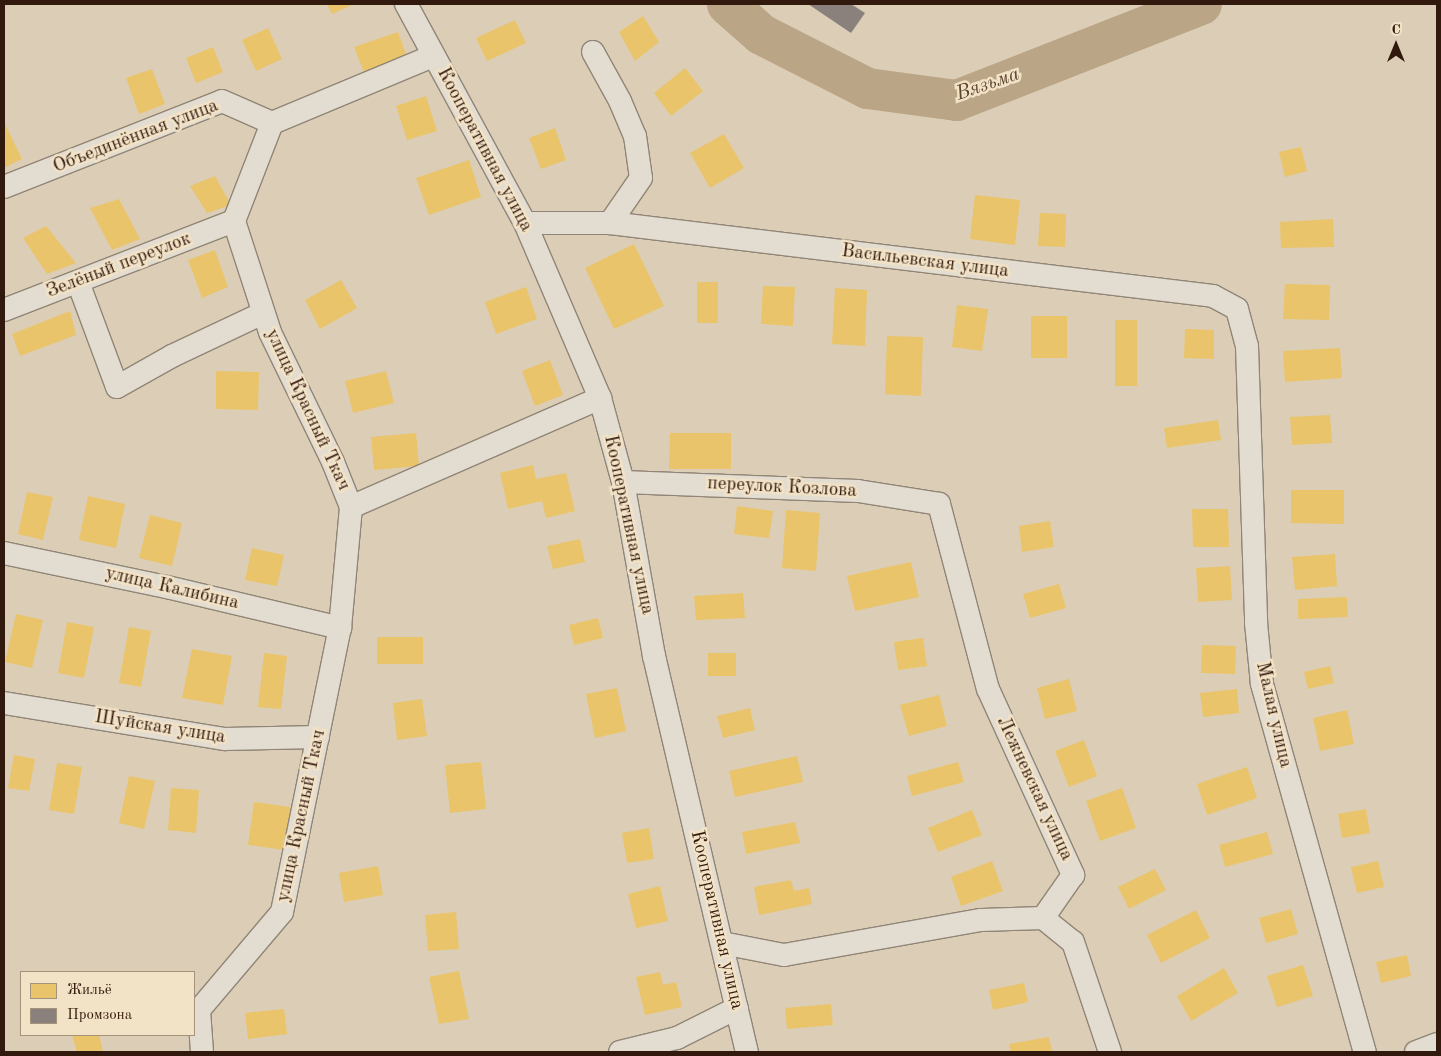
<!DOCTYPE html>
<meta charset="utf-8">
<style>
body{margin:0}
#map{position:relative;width:1441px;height:1056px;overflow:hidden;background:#dcceb6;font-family:"Old Standard TT",serif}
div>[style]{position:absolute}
.homes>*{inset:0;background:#e9c46a}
.industry>*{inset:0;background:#8a817c}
.river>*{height:41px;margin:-20.5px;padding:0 20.5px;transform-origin:20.5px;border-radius:20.5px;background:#baa587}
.roads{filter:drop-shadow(1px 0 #908576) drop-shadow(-1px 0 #908576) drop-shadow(0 1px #908576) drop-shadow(0 -1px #908576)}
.minor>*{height:22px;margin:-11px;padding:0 11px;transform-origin:11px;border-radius:11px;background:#e3dcd0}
span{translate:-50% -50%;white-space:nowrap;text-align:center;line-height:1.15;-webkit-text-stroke:5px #f2e2c6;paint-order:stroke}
.street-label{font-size:19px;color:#32190e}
.water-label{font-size:20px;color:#5d4431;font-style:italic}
.frame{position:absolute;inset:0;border:5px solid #32190e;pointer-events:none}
.legend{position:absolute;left:20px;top:971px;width:175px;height:65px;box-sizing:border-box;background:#f2e2c6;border:1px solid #a5927c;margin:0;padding:6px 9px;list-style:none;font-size:15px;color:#32190e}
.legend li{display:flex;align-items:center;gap:10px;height:25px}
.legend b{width:25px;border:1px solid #a5927c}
.north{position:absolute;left:1371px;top:20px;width:50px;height:50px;-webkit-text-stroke:4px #f2e2c6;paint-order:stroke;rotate:0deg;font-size:14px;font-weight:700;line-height:20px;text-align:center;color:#32190e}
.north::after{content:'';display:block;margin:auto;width:18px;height:22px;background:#32190e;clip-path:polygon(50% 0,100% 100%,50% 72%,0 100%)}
</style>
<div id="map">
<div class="homes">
<div style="clip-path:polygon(327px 4px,354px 4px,332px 14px)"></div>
<div style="clip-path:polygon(643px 16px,659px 42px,635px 61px,619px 32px)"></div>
<div style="clip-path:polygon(515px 20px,526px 43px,487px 61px,476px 38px)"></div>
<div style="clip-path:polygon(268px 28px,282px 59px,256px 71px,242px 40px)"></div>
<div style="clip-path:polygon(398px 32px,408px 60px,365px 75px,354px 47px)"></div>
<div style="clip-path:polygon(213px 47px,223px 72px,196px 83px,186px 58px)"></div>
<div style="clip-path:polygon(685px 68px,703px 91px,671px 116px,654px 93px)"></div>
<div style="clip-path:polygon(152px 69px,165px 104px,139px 114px,126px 78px)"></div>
<div style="clip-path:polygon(426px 96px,437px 131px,407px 140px,396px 106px)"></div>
<div style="clip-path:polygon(4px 122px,22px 159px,4px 168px)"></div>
<div style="clip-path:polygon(555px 128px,566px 160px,541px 169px,529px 138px)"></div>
<div style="clip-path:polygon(724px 134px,744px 168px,710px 188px,690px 153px)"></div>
<div style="clip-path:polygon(1301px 147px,1307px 171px,1285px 177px,1279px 152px)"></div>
<div style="clip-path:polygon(469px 160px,481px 197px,429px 215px,416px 178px)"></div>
<div style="clip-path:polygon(215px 176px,231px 205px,207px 213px,190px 186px)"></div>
<div style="clip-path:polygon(975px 195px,1020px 200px,1015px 245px,970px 239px)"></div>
<div style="clip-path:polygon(119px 199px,140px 239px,112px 250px,90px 208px)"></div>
<div style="clip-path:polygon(1040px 213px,1066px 214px,1065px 247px,1038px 246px)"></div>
<div style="clip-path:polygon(1333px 219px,1334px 247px,1281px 248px,1280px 222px)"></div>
<div style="clip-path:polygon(46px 226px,76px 263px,47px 274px,23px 238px)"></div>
<div style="clip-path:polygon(634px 244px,664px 306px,614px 329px,585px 268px)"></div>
<div style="clip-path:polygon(215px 250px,228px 287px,202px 298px,188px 260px)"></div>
<div style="clip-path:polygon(341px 280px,357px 308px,320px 329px,305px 300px)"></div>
<div style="clip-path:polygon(697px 282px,718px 282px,718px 323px,697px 323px)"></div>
<div style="clip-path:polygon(1285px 284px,1330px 285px,1329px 320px,1283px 319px)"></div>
<div style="clip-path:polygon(763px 286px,795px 287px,793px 326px,761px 324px)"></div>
<div style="clip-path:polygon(526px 287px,537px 319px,496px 334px,485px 302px)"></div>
<div style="clip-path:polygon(835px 288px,867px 290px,865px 346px,832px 344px)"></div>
<div style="clip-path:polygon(957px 305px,988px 309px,982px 351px,952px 347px)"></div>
<div style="clip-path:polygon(70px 311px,76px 335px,20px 356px,12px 334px)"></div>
<div style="clip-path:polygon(1031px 316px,1067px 316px,1067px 358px,1031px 358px)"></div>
<div style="clip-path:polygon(1115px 320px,1137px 320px,1137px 386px,1115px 386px)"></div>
<div style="clip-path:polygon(1185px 329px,1214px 330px,1214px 359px,1184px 358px)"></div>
<div style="clip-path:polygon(887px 336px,923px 337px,921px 396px,885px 394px)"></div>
<div style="clip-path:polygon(1340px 348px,1342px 378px,1285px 382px,1283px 351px)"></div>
<div style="clip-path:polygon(550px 360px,563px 395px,535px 406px,522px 371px)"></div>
<div style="clip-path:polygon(216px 371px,259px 372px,258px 410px,216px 409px)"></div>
<div style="clip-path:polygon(386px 371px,394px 403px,353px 413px,345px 381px)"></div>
<div style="clip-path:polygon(1330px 415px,1332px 443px,1292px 445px,1290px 417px)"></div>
<div style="clip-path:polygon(1218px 420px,1221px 440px,1167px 448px,1164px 428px)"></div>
<div style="clip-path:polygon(416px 433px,419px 466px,374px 470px,371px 437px)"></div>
<div style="clip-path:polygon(670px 433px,731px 433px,731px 469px,669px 469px)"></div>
<div style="clip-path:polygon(533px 465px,536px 479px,566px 473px,575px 511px,546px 518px,542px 501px,508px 509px,500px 473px)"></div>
<div style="clip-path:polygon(1291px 490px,1344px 490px,1344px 524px,1291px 523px)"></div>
<div style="clip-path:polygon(27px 492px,53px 497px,43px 540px,18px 534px)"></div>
<div style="clip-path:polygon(88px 496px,125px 504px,116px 548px,79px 540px)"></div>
<div style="clip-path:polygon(737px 506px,773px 511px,769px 538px,734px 534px)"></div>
<div style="clip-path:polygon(1192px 509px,1228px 509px,1229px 547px,1193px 547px)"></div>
<div style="clip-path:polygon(786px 510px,820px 513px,816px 571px,782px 568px)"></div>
<div style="clip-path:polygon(150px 515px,182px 523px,172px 566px,139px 558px)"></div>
<div style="clip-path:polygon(1050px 521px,1054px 547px,1022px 552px,1019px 526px)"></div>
<div style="clip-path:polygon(580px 539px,585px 562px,553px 569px,547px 546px)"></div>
<div style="clip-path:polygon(252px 548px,284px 555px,277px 586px,245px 580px)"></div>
<div style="clip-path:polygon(1335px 554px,1337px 586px,1295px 590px,1292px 557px)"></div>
<div style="clip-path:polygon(911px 562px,919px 597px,855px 611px,847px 576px)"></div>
<div style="clip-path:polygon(1230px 566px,1232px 600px,1198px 602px,1196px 568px)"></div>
<div style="clip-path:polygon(1059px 584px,1066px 608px,1030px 618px,1023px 594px)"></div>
<div style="clip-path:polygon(743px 593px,745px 618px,696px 620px,694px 596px)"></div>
<div style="clip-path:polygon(1347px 597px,1348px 617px,1298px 619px,1298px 599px)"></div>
<div style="clip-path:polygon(16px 614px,43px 620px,32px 668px,5px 662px)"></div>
<div style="clip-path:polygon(598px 618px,603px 638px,574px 645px,569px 625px)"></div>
<div style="clip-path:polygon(67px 622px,94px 627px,84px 678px,58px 673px)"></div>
<div style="clip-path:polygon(129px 627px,151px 631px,141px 687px,119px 683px)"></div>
<div style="clip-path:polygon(377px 637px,423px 637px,423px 664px,377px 664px)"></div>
<div style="clip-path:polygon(923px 638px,927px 666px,898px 670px,894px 642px)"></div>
<div style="clip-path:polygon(1202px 645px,1236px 646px,1235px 674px,1201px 673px)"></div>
<div style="clip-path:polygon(192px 649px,232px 656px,223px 705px,182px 698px)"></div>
<div style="clip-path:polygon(264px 653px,287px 656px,281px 709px,258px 707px)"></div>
<div style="clip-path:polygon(708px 653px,736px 653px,736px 676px,708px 676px)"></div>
<div style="clip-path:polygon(1330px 666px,1334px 683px,1308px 689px,1304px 672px)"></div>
<div style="clip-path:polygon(1069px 679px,1077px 711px,1045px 719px,1037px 688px)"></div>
<div style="clip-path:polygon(617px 688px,626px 731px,595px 738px,586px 694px)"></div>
<div style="clip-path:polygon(1237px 689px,1239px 713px,1203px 717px,1200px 693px)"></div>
<div style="clip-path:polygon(939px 695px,947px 726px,909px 736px,900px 705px)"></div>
<div style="clip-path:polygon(422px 699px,427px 736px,397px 740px,393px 703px)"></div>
<div style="clip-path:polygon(750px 708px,755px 730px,723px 738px,717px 716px)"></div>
<div style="clip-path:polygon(1347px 710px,1354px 744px,1320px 751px,1313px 718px)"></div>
<div style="clip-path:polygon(1084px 740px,1097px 776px,1069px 787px,1055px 751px)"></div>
<div style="clip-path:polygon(14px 755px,35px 759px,29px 791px,8px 788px)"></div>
<div style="clip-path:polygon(797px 756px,803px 782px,735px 797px,729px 771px)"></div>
<div style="clip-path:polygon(481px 762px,486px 809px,450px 813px,445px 765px)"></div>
<div style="clip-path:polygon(958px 762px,964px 782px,912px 796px,907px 776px)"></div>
<div style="clip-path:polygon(57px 763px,82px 767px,74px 814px,49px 810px)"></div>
<div style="clip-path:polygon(1247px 767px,1257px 798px,1207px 815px,1197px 784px)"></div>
<div style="clip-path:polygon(129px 776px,155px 781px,144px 829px,119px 823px)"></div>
<div style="clip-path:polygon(171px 788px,199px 790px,196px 833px,168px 830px)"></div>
<div style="clip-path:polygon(1122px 788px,1136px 828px,1100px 841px,1086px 801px)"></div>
<div style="clip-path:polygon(254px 802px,297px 808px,291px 851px,248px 845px)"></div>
<div style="clip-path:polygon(1366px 809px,1370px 833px,1342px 838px,1338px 814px)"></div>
<div style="clip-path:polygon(972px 810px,982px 835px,938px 852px,928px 828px)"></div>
<div style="clip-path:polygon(795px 822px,800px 843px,746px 854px,742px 832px)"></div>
<div style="clip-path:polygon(649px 828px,654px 859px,627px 863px,622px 833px)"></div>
<div style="clip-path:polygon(1267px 832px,1273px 854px,1225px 867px,1219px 845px)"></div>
<div style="clip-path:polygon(992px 861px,1003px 891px,961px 906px,951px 877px)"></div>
<div style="clip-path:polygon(1378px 861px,1384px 887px,1357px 893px,1351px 867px)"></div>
<div style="clip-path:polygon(378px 866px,383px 895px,344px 902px,339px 873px)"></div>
<div style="clip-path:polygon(1155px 869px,1166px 890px,1129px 909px,1118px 887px)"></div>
<div style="clip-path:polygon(791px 880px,794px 891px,809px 888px,812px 904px,759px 915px,754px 887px)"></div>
<div style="clip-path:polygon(660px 886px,668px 921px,636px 928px,628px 894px)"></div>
<div style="clip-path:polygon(1291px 909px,1298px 934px,1266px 943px,1259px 918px)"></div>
<div style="clip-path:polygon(1196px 910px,1210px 938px,1161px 963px,1147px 935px)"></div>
<div style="clip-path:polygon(456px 912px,459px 949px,428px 951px,425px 915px)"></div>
<div style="clip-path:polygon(1407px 955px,1411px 976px,1381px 983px,1376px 962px)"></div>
<div style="clip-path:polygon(1303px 965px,1313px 996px,1277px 1007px,1267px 976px)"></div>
<div style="clip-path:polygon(1224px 968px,1238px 993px,1191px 1021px,1177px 996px)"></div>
<div style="clip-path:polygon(459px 971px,469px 1019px,439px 1024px,429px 977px)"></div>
<div style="clip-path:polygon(660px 972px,663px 985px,676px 982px,682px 1007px,645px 1015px,636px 977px)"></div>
<div style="clip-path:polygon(1024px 983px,1028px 1002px,993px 1010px,989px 990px)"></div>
<div style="clip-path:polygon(831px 1004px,833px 1025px,787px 1029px,785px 1008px)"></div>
<div style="clip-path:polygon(284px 1009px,287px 1034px,248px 1039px,245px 1013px)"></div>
<div style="clip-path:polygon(72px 1035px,99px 1035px,103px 1052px,77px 1052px)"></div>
<div style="clip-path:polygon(1049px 1037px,1052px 1052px,1011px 1052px,1009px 1044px)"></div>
</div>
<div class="industry">
<div style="clip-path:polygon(808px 4px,851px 4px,865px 13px,851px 33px)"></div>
</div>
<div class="river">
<div style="left:727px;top:4px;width:45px;rotate:41.4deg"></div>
<div style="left:761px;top:34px;width:119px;rotate:27deg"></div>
<div style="left:867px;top:88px;width:90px;rotate:7.7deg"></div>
<div style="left:956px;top:100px;width:263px;rotate:-21.4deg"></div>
</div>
<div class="roads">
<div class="minor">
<div style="left:406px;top:4px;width:249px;rotate:61.5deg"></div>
<div style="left:525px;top:223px;width:190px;rotate:66.8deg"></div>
<div style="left:600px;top:398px;width:87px;rotate:74.7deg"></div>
<div style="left:623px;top:482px;width:177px;rotate:79.9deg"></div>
<div style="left:654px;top:656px;width:407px;rotate:76.8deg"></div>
<div style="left:593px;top:52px;width:56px;rotate:61.1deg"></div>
<div style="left:620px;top:101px;width:38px;rotate:67deg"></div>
<div style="left:635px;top:136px;width:42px;rotate:81.9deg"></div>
<div style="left:641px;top:178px;width:55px;rotate:124.6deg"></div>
<div style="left:4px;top:187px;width:234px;rotate:-21.5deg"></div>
<div style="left:222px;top:101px;width:55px;rotate:23.7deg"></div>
<div style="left:272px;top:123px;width:174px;rotate:-22.6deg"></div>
<div style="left:525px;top:223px;width:85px"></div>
<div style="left:610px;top:223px;width:607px;rotate:6.9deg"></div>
<div style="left:1213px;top:296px;width:27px;rotate:28deg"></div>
<div style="left:1237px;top:309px;width:38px;rotate:75deg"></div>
<div style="left:1247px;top:346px;width:277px;rotate:88.1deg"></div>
<div style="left:1256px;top:623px;width:61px;rotate:84.4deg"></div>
<div style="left:1262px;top:684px;width:382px;rotate:74.4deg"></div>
<div style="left:78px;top:282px;width:112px;rotate:69.6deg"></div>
<div style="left:117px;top:387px;width:63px;rotate:-29.4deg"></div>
<div style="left:172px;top:356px;width:101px;rotate:-25.3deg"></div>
<div style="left:4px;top:310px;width:247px;rotate:-21.2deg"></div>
<div style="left:623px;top:482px;width:235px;rotate:2.2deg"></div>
<div style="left:858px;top:491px;width:82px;rotate:9.1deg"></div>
<div style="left:939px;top:504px;width:191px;rotate:75.2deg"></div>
<div style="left:988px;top:689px;width:205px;rotate:65.4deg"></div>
<div style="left:1073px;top:875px;width:52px;rotate:124.9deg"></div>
<div style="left:351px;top:507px;width:272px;rotate:-23.6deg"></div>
<div style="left:4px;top:553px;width:167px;rotate:11.8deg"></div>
<div style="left:167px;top:587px;width:178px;rotate:13.3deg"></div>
<div style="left:4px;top:703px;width:224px;rotate:9.3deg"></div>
<div style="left:225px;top:739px;width:93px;rotate:-1.2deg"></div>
<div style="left:1043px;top:918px;width:38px;rotate:39deg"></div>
<div style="left:1073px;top:942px;width:116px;rotate:71.4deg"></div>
<div style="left:722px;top:943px;width:63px;rotate:11deg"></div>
<div style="left:784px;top:955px;width:200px;rotate:-10.1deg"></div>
<div style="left:981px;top:920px;width:62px;rotate:-1.8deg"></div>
<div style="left:202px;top:1052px;width:42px;rotate:-94.1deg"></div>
<div style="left:199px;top:1010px;width:128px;rotate:-49.7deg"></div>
<div style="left:282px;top:912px;width:290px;rotate:-78.5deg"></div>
<div style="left:340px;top:628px;width:121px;rotate:-84.8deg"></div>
<div style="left:351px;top:507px;width:48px;rotate:-111.8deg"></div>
<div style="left:333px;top:462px;width:144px;rotate:-115.9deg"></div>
<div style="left:270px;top:332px;width:117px;rotate:-108deg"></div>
<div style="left:234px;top:221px;width:105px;rotate:-68.8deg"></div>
<div style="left:620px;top:1052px;width:59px;rotate:-13.8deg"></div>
<div style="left:677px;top:1038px;width:67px;rotate:-26.6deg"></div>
<div style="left:1416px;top:1052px;width:22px;rotate:-21deg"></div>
</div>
</div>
<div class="street-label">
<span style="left:136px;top:137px;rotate:-21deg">Объединённая улица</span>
<span style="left:484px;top:150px;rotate:62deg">Кооперативная улица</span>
<span style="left:925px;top:262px;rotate:7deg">Васильевская улица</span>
<span style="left:119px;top:266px;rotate:-21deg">Зелёный переулок</span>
<span style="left:307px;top:410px;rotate:65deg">улица Красный Ткач</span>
<span style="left:782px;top:488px;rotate:3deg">переулок Козлова</span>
<span style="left:628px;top:525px;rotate:78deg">Кооперативная улица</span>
<span style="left:172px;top:589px;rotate:13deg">улица Калибина</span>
<span style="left:1273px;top:715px;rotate:77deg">Малая улица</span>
<span style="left:160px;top:728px;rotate:9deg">Шуйская улица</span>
<span style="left:1034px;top:789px;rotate:65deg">Лежневская улица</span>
<span style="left:302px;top:816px;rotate:-78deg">улица Красный Ткач</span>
<span style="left:716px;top:920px;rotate:77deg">Кооперативная улица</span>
</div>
<div class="water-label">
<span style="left:988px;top:85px;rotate:-19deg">Вязьма</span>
</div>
<div class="frame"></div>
<ul class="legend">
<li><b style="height:14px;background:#e9c46a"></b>Жильё</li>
<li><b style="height:14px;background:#8a817c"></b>Промзона</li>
</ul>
<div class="north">С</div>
</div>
